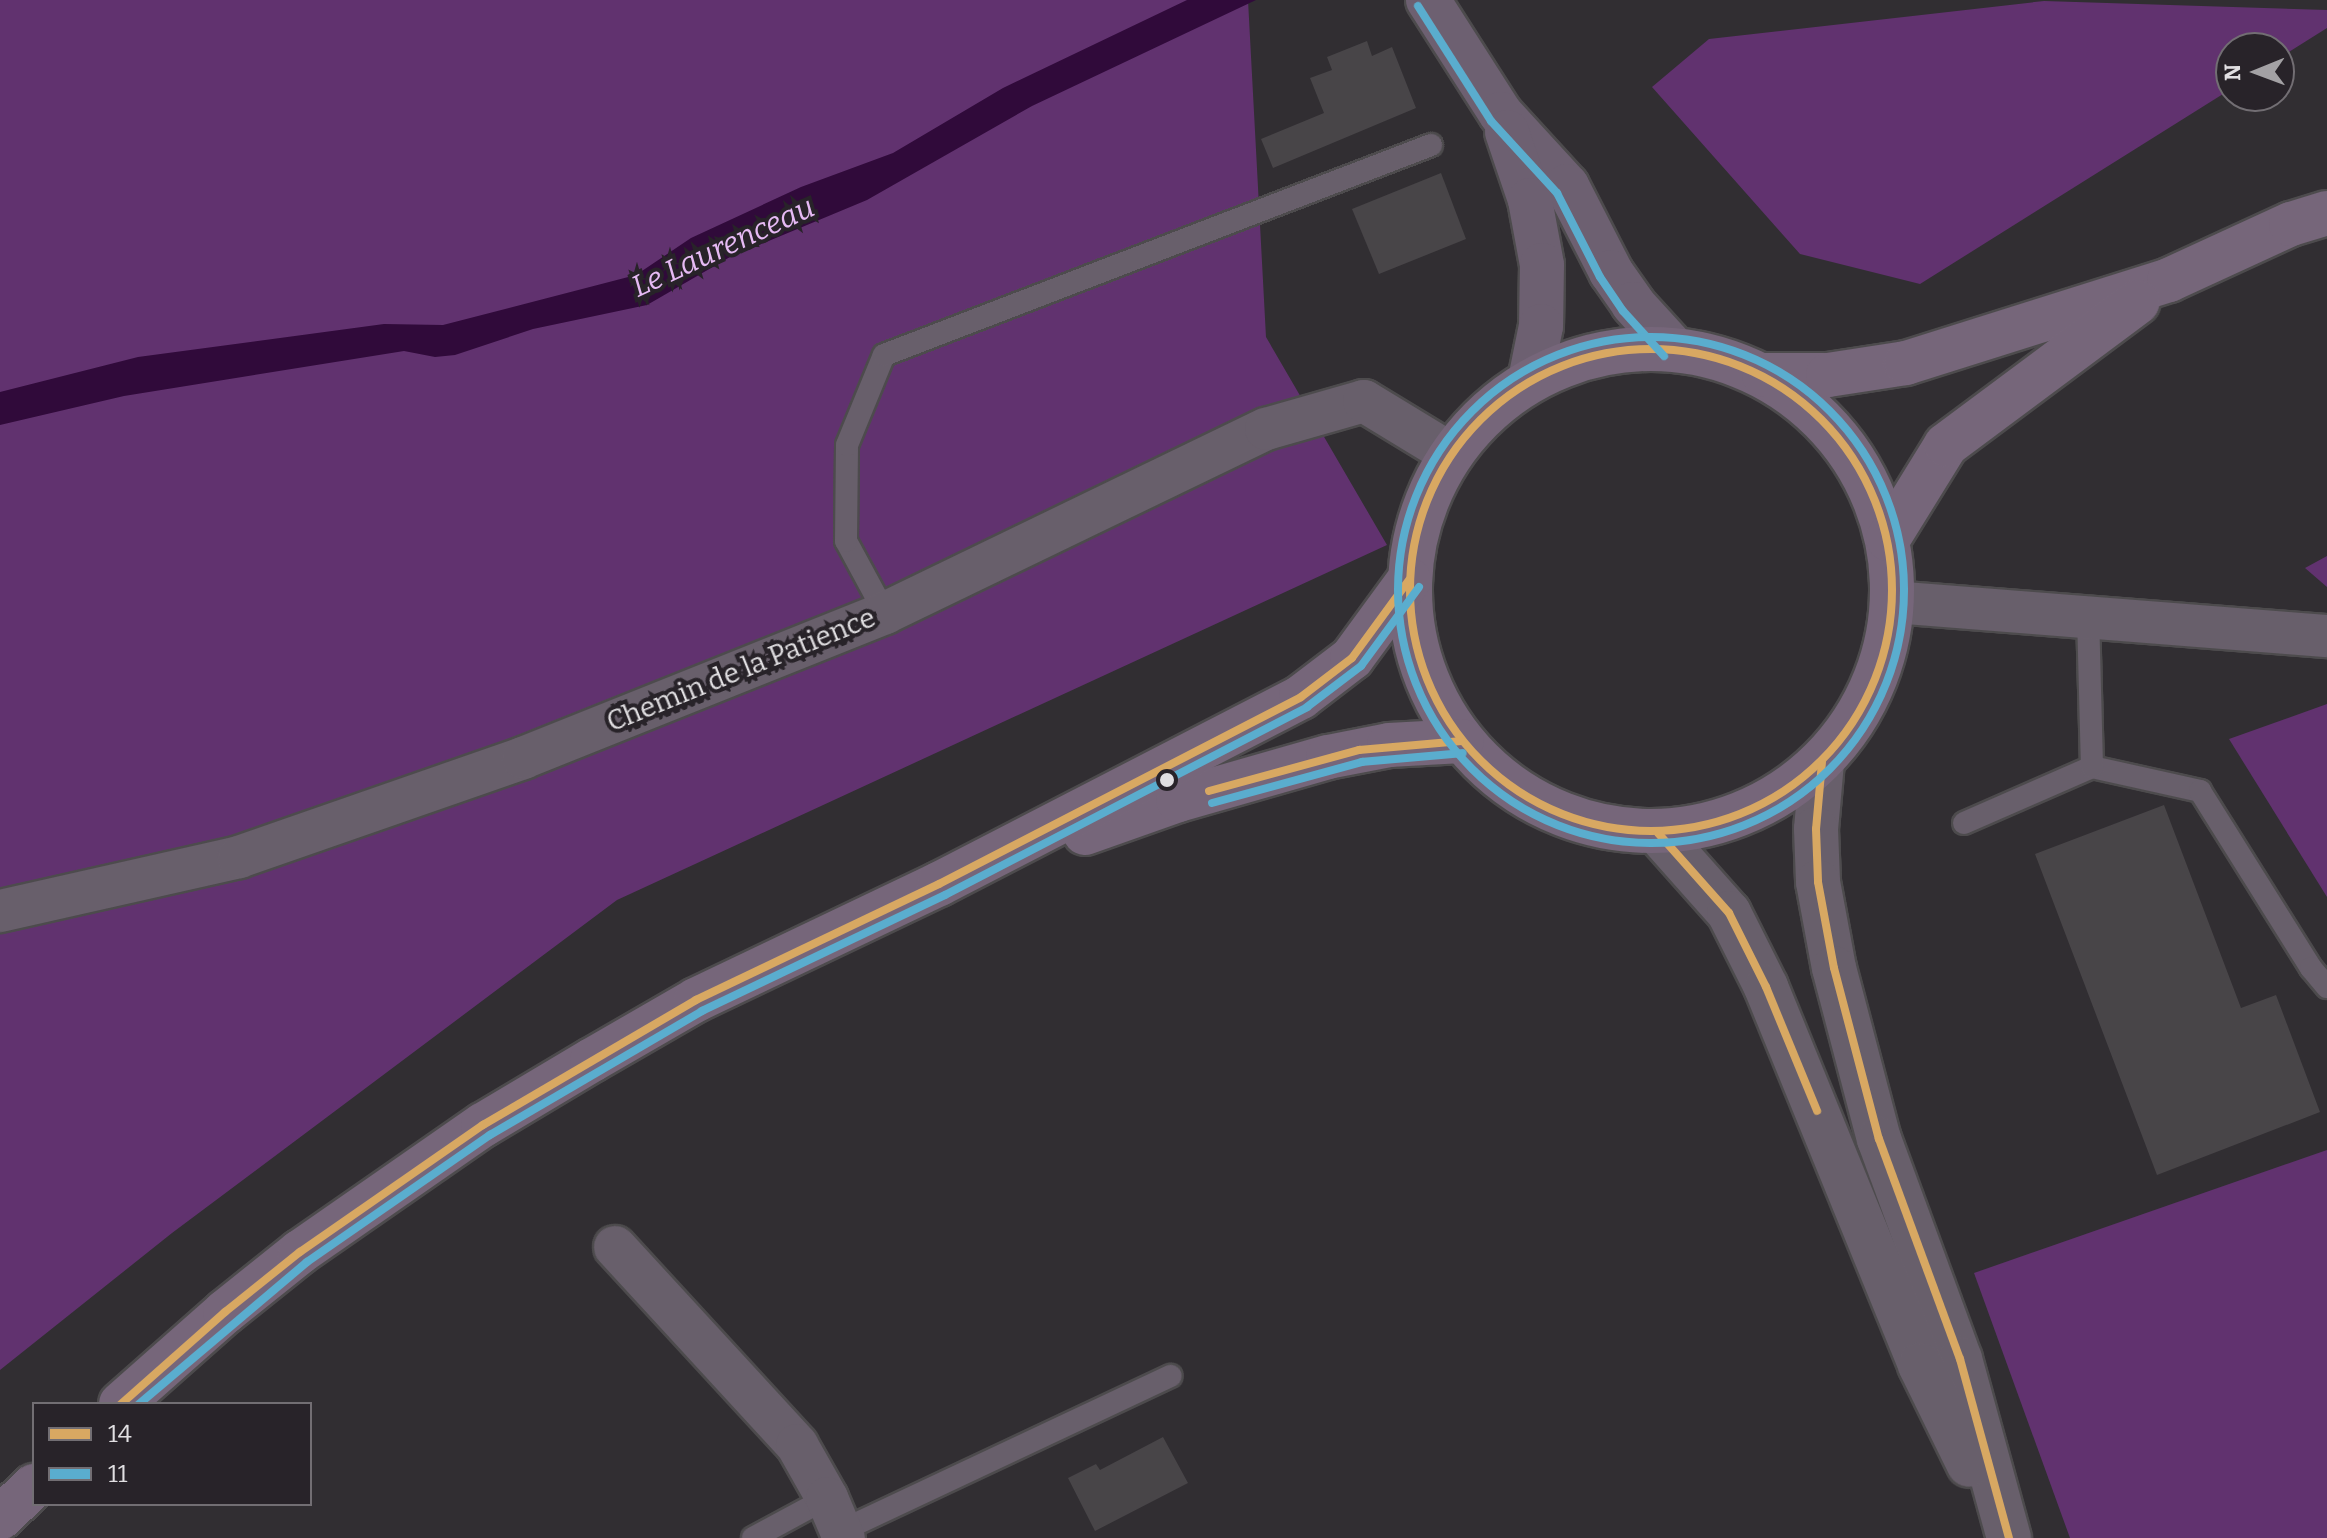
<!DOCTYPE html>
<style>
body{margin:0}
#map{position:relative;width:2327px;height:1538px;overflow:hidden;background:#312e32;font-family:Bitter,serif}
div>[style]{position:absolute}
.green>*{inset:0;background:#61326f}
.water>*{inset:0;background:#300a3a}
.building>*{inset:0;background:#484548}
.roads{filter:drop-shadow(2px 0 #4d4b4d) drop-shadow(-2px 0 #4d4b4d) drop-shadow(0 2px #4d4b4d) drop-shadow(0 -2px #4d4b4d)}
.service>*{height:22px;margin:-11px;padding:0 11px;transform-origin:11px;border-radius:11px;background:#685f6b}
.minor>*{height:42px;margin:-21px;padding:0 21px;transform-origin:21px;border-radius:21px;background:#685f6b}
.tertiary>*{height:44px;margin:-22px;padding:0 22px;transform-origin:22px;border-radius:22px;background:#685f6b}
.secondary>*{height:44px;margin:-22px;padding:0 22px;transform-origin:22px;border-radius:22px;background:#6d6071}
.primary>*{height:44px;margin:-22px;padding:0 22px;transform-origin:22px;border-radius:22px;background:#76667a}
.primary>.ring{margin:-22px;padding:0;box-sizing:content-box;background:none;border:44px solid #76667a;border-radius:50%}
.bus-1>*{height:8px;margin:-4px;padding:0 4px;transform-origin:4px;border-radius:4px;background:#d8a862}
.bus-1>.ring{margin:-4px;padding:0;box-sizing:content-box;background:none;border:8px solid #d8a862;border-radius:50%}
.bus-2>*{height:8px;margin:-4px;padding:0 4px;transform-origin:4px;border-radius:4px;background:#5aadce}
.bus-2>.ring{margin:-4px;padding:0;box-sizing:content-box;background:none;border:8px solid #5aadce;border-radius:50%}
.dots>*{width:22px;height:22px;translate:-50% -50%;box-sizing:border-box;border:4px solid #282329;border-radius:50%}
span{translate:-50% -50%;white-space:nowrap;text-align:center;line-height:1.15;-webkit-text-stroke:8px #282329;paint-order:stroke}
.street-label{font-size:28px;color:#e1dfe2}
.water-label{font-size:30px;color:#e6baf4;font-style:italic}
.legend{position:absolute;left:32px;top:1402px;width:280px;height:104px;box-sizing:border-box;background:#282329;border:2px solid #726e73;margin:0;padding:10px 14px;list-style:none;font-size:24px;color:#e1dfe2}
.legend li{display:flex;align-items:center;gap:16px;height:40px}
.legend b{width:40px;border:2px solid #726e73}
.north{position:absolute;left:2215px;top:32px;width:80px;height:80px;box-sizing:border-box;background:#282329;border:2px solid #726e73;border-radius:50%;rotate:269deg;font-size:22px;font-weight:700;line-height:32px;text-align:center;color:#e1dfe2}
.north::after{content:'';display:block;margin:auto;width:28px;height:36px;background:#a3a1a4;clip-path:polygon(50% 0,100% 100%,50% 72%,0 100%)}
</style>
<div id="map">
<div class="green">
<div style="clip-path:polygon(0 0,1248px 0,1266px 337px,1387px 545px,617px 900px,172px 1233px,0 1370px)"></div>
<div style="clip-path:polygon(2044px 1px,2327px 10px,2327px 28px,2279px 58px,2279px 48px,2231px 48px,2231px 89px,1920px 284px,1800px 254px,1652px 87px,1709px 39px)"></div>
<div style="clip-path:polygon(2327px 556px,2327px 587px,2305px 568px)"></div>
<div style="clip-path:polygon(2327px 704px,2327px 897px,2229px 739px)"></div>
<div style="clip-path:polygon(2327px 1150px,2327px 1538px,2070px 1538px,1974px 1273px)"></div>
</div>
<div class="water">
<div style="clip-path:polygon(1187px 0,1256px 0,1032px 106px,867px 200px,730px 257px,647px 305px,533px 329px,455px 355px,435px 357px,404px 351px,124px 396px,0 425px,0 392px,138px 357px,384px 324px,443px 325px,636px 275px,691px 238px,801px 187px,893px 153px,1003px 88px)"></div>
</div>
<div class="building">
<div style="clip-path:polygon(1367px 41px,1372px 56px,1392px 47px,1416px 108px,1273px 168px,1261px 139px,1324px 113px,1310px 78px,1332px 70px,1327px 57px)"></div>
<div style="clip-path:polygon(1441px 173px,1466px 239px,1379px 274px,1352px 209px)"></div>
<div style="clip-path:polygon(2164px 805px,2241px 1008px,2276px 995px,2320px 1112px,2157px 1175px,2035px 854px)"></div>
<div style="clip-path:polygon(1163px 1437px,1188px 1483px,1095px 1531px,1068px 1478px,1096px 1464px,1100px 1470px)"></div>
</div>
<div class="roads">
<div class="service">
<div style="left:885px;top:613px;width:82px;rotate:-118.4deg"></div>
<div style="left:846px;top:541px;width:96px;rotate:-89.4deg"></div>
<div style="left:847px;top:445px;width:97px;rotate:-67.7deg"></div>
<div style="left:884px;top:355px;width:586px;rotate:-21deg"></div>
<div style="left:2092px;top:767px;width:111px;rotate:12.5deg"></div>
<div style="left:2200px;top:791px;width:209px;rotate:57.9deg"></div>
<div style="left:2311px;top:968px;width:25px;rotate:50deg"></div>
<div style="left:1964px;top:823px;width:140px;rotate:-23.6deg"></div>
<div style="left:2092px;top:767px;width:149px;rotate:-91.5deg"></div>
<div style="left:843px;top:1530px;width:362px;rotate:-25.2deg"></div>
<div style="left:753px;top:1538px;width:84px;rotate:-28.4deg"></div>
</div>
<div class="minor">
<div style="left:1893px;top:602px;width:435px;rotate:4.5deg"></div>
<div style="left:0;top:911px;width:245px;rotate:-12.7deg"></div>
<div style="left:239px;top:857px;width:301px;rotate:-19.2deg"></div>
<div style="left:523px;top:758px;width:390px;rotate:-21.8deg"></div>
<div style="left:885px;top:613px;width:423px;rotate:-25.8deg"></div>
<div style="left:1266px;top:429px;width:102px;rotate:-15.9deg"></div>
<div style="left:1364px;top:401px;width:102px;rotate:31.3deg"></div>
<div style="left:615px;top:1247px;width:269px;rotate:47.4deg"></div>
<div style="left:797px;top:1445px;width:61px;rotate:60.5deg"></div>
<div style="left:827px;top:1498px;width:43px;rotate:67deg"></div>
</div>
<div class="tertiary">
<div style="left:1822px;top:762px;width:67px;rotate:95.1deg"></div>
<div style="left:1816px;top:829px;width:53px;rotate:87.8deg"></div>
<div style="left:1818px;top:882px;width:87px;rotate:79.5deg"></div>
<div style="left:1834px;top:968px;width:177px;rotate:75.3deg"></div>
<div style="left:1879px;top:1139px;width:234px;rotate:69.8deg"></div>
<div style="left:1960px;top:1359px;width:186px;rotate:74.7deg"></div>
<div style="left:1658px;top:833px;width:107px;rotate:48.4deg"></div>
<div style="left:1729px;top:913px;width:83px;rotate:63.4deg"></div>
<div style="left:1766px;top:987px;width:408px;rotate:67.8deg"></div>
<div style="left:1920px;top:1365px;width:111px;rotate:63.9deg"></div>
</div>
<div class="secondary">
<div style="left:1428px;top:0;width:135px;rotate:57.4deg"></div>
<div style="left:1501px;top:114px;width:98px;rotate:47.5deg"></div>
<div style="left:1567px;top:186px;width:97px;rotate:62.9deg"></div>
<div style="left:1611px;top:272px;width:39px;rotate:55deg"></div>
<div style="left:1633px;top:304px;width:59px;rotate:47.7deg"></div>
<div style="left:1507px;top:132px;width:72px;rotate:71.3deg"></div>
<div style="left:1530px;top:200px;width:66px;rotate:79.5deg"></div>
<div style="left:1542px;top:265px;width:61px;rotate:90.9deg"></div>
<div style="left:1541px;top:326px;width:55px;rotate:101.5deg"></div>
</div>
<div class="primary">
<div class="ring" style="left:1410px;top:349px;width:438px;height:438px"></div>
<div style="left:1764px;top:375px;width:64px"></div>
<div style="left:1828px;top:375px;width:79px;rotate:-8.7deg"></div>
<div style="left:1906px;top:363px;width:276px;rotate:-17.5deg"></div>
<div style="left:2169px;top:280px;width:134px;rotate:-24.7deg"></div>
<div style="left:2291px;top:224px;width:38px;rotate:-17deg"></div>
<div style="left:1888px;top:539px;width:110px;rotate:-58.3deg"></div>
<div style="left:1946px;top:445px;width:239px;rotate:-36.7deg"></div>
<div style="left:1085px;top:833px;width:99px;rotate:-19.5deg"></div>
<div style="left:1178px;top:800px;width:156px;rotate:-16deg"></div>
<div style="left:1328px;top:757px;width:62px;rotate:-11.1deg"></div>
<div style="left:1389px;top:745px;width:73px;rotate:-3.1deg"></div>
<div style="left:121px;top:1404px;width:139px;rotate:-41.5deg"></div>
<div style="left:225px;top:1312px;width:96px;rotate:-38.7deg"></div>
<div style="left:300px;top:1252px;width:223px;rotate:-34.8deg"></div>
<div style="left:483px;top:1125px;width:127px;rotate:-30.8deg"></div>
<div style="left:592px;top:1060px;width:120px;rotate:-30deg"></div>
<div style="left:696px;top:1000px;width:269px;rotate:-25.5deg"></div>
<div style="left:939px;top:884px;width:407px;rotate:-27.3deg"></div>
<div style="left:1301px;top:697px;width:64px;rotate:-37.4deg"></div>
<div style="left:1352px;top:658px;width:97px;rotate:-53.8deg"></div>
<div style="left:0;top:1518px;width:47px;rotate:-43.3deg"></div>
</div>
</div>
<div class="bus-1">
<div class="ring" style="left:1410px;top:349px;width:474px;height:474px"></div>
<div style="left:1822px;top:762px;width:67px;rotate:95.1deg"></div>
<div style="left:1816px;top:829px;width:53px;rotate:87.8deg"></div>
<div style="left:1818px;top:882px;width:87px;rotate:79.5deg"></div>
<div style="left:1834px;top:968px;width:177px;rotate:75.3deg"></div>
<div style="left:1879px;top:1139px;width:234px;rotate:69.8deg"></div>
<div style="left:1960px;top:1359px;width:186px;rotate:74.7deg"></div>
<div style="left:1209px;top:791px;width:156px;rotate:-15.3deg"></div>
<div style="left:1359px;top:750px;width:103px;rotate:-5deg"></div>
<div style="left:1658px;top:833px;width:107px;rotate:48.4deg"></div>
<div style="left:1729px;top:913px;width:83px;rotate:63.4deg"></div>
<div style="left:1766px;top:987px;width:134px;rotate:67.6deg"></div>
<div style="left:121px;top:1404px;width:139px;rotate:-41.5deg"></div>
<div style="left:225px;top:1312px;width:96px;rotate:-38.7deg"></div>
<div style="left:300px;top:1252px;width:223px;rotate:-34.8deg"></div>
<div style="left:483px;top:1125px;width:247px;rotate:-30.4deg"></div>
<div style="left:696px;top:1000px;width:269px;rotate:-25.5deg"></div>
<div style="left:939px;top:884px;width:407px;rotate:-27.3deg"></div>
<div style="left:1301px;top:697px;width:64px;rotate:-37.4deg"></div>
<div style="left:1352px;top:658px;width:97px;rotate:-53.8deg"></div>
</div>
<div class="bus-2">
<div style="left:1418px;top:6px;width:136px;rotate:57.6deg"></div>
<div style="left:1491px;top:121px;width:98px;rotate:47.5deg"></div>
<div style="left:1557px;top:193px;width:94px;rotate:62.9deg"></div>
<div style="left:1600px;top:277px;width:41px;rotate:55.9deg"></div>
<div style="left:1623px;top:311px;width:61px;rotate:47.7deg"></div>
<div class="ring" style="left:1398px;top:337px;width:498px;height:498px"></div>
<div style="left:1212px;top:803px;width:156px;rotate:-15.3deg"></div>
<div style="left:1362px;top:762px;width:101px;rotate:-5.1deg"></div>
<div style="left:139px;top:1404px;width:220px;rotate:-40.2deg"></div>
<div style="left:307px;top:1262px;width:223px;rotate:-34.8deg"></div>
<div style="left:490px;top:1135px;width:246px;rotate:-30.3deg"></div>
<div style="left:702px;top:1011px;width:269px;rotate:-25.5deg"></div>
<div style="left:945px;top:895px;width:408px;rotate:-27.4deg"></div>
<div style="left:1307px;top:707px;width:68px;rotate:-37.2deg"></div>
<div style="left:1361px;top:666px;width:98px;rotate:-53.7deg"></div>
</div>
<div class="dots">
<div style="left:1167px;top:780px;background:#e1dfe2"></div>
</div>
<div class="street-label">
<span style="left:741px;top:670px;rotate:-22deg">Chemin de la Patience</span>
</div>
<div class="water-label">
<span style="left:723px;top:247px;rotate:-25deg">Le Laurenceau</span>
</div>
<ul class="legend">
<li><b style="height:10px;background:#d8a862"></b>14</li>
<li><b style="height:10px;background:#5aadce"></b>11</li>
</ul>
<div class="north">N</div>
</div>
